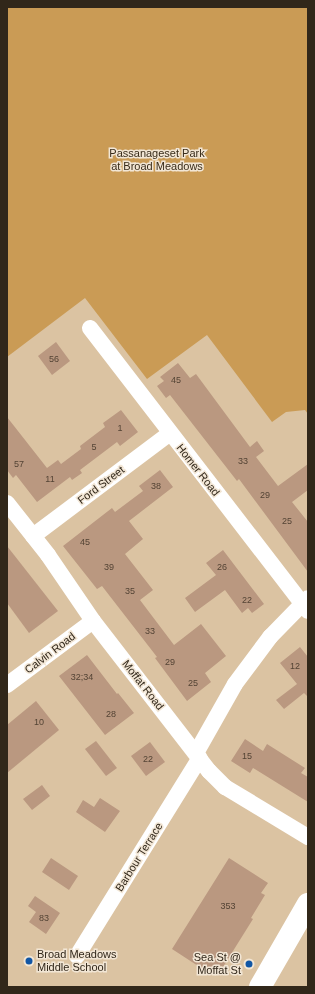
<!DOCTYPE html>
<style>
body{margin:0}
#map{position:relative;width:315px;height:994px;overflow:hidden;background:#dbc3a2;font-family:Arial,sans-serif}
div>[style]{position:absolute}
.green>*{inset:0;background:#ca9b55}
.building>*{inset:0;background:#ba9880}
.street>*{height:16px;margin:-8px;padding:0 8px;transform-origin:8px;border-radius:8px;background:#fff}
.secondary>*{height:22px;margin:-11px;padding:0 11px;transform-origin:11px;border-radius:11px;background:#fff}
.dots>*{width:11px;height:11px;translate:-50% -50%;box-sizing:border-box;border:2px solid #f2e6d5;border-radius:50%}
span{translate:-50% -50%;white-space:nowrap;text-align:center;line-height:1.15;-webkit-text-stroke:3px #f2e6d5;paint-order:stroke}
.number-label{font-size:9px;color:#534334}
.number-label span{-webkit-text-stroke-width:0}
.park-label{font-size:11px;color:#392c1a}
.street-label{font-size:11px;color:#31271a}
.poi-label{font-size:11px;color:#31271a}
.left{translate:0 -50%;text-align:left}
.right{translate:-100% -50%;text-align:right}
.frame{position:absolute;inset:0;border:8px solid #31271a;pointer-events:none}
</style>
<div id="map">
<div class="green">
<div style="clip-path:polygon(7px 7px,308px 7px,308px 414px,305px 410px,286px 412px,272px 422px,207px 335px,147px 379px,85px 298px,7px 357px)"></div>
</div>
<div class="building">
<div style="clip-path:polygon(56px 342px,70px 361px,52px 375px,38px 356px)"></div>
<div style="clip-path:polygon(178px 363px,190px 378px,196px 374px,250px 447px,257px 441px,264px 451px,256px 457px,278px 486px,308px 464px,308px 490px,292px 502px,308px 522px,308px 572px,239px 479px,237px 481px,170px 395px,166px 398px,157px 386px,164px 381px,160px 377px)"></div>
<div style="clip-path:polygon(121px 410px,138px 432px,120px 446px,117px 442px,80px 470px,82px 473px,72px 480px,70px 477px,37px 502px,16px 475px,13px 478px,7px 470px,7px 417px,47px 468px,58px 460px,61px 464px,81px 449px,80px 446px,105px 427px,103px 423px)"></div>
<div style="clip-path:polygon(160px 470px,173px 487px,129px 521px,143px 539px,125px 554px,153px 590px,140px 600px,174px 645px,201px 624px,226px 656px,205px 673px,211px 682px,187px 701px,155px 658px,157px 657px,102px 586px,97px 589px,63px 546px,112px 508px,115px 512px,143px 491px,139px 486px)"></div>
<div style="clip-path:polygon(7px 546px,58px 611px,29px 633px,7px 603px)"></div>
<div style="clip-path:polygon(223px 550px,264px 604px,252px 613px,248px 608px,242px 613px,225px 590px,195px 612px,185px 598px,216px 575px,206px 563px)"></div>
<div style="clip-path:polygon(300px 647px,308px 657px,308px 697px,304px 693px,284px 709px,276px 700px,297px 684px,280px 663px)"></div>
<div style="clip-path:polygon(87px 655px,117px 694px,118px 693px,134px 713px,105px 735px,59px 676px)"></div>
<div style="clip-path:polygon(36px 701px,59px 730px,7px 773px,7px 725px)"></div>
<div style="clip-path:polygon(245px 739px,263px 751px,267px 744px,305px 768px,301px 773px,308px 777px,308px 802px,253px 768px,250px 773px,231px 761px)"></div>
<div style="clip-path:polygon(96px 741px,117px 768px,106px 776px,85px 749px)"></div>
<div style="clip-path:polygon(150px 742px,165px 762px,146px 776px,131px 756px)"></div>
<div style="clip-path:polygon(42px 785px,50px 796px,32px 810px,23px 799px)"></div>
<div style="clip-path:polygon(100px 798px,120px 811px,105px 832px,76px 812px,83px 800px,94px 807px)"></div>
<div style="clip-path:polygon(51px 858px,78px 876px,69px 890px,42px 872px)"></div>
<div style="clip-path:polygon(229px 858px,268px 883px,261px 893px,265px 895px,251px 918px,253px 919px,223px 967px,219px 965px,212px 975px,172px 949px)"></div>
<div style="clip-path:polygon(35px 896px,60px 913px,46px 934px,29px 922px,36px 912px,28px 906px)"></div>
</div>
<div class="street">
<div style="left:90px;top:328px;width:357px;rotate:52.4deg"></div>
<div style="left:7px;top:503px;width:66px;rotate:51.7deg"></div>
<div style="left:48px;top:555px;width:80px;rotate:55.7deg"></div>
<div style="left:93px;top:621px;width:190px;rotate:52.3deg"></div>
<div style="left:209px;top:771px;width:23px;rotate:45deg"></div>
<div style="left:225px;top:787px;width:97px;rotate:31.1deg"></div>
<div style="left:33px;top:536px;width:171px;rotate:-36.9deg"></div>
<div style="left:7px;top:685px;width:107px;rotate:-36.7deg"></div>
<div style="left:196px;top:753px;width:79px;rotate:-60.5deg"></div>
<div style="left:235px;top:684px;width:59px;rotate:-53.3deg"></div>
<div style="left:270px;top:637px;width:54px;rotate:-45.7deg"></div>
<div style="left:77px;top:956px;width:233px;rotate:-58.2deg"></div>
</div>
<div class="secondary">
<div style="left:260px;top:987px;width:96px;rotate:-60deg"></div>
</div>
<div class="dots">
<div style="left:29px;top:961px;background:#1156a5"></div>
<div style="left:249px;top:964px;background:#1156a5"></div>
</div>
<div class="number-label">
<span style="left:54px;top:359px">56</span>
<span style="left:176px;top:380px">45</span>
<span style="left:120px;top:428px">1</span>
<span style="left:94px;top:447px">5</span>
<span style="left:243px;top:461px">33</span>
<span style="left:19px;top:464px">57</span>
<span style="left:50px;top:479px">11</span>
<span style="left:156px;top:486px">38</span>
<span style="left:265px;top:495px">29</span>
<span style="left:287px;top:521px">25</span>
<span style="left:85px;top:542px">45</span>
<span style="left:109px;top:567px">39</span>
<span style="left:222px;top:567px">26</span>
<span style="left:130px;top:591px">35</span>
<span style="left:247px;top:600px">22</span>
<span style="left:150px;top:631px">33</span>
<span style="left:170px;top:662px">29</span>
<span style="left:295px;top:666px">12</span>
<span style="left:82px;top:677px">32;34</span>
<span style="left:193px;top:683px">25</span>
<span style="left:111px;top:714px">28</span>
<span style="left:39px;top:722px">10</span>
<span style="left:247px;top:756px">15</span>
<span style="left:148px;top:759px">22</span>
<span style="left:228px;top:906px">353</span>
<span style="left:44px;top:918px">83</span>
</div>
<div class="park-label">
<span style="left:157px;top:160px">Passanageset Park<br>at Broad Meadows</span>
</div>
<div class="street-label">
<span style="left:198px;top:470px;rotate:52deg">Homer Road</span>
<span style="left:101px;top:485px;rotate:-37deg">Ford Street</span>
<span style="left:50px;top:653px;rotate:-37deg">Calvin Road</span>
<span style="left:143px;top:685px;rotate:52deg">Moffat Road</span>
<span style="left:139px;top:857px;rotate:-58deg">Barbour Terrace</span>
</div>
<div class="poi-label">
<span class="left" style="left:37px;top:961px">Broad Meadows<br>Middle School</span>
<span class="right" style="left:241px;top:964px">Sea St @<br>Moffat St</span>
</div>
<div class="frame"></div>
</div>
